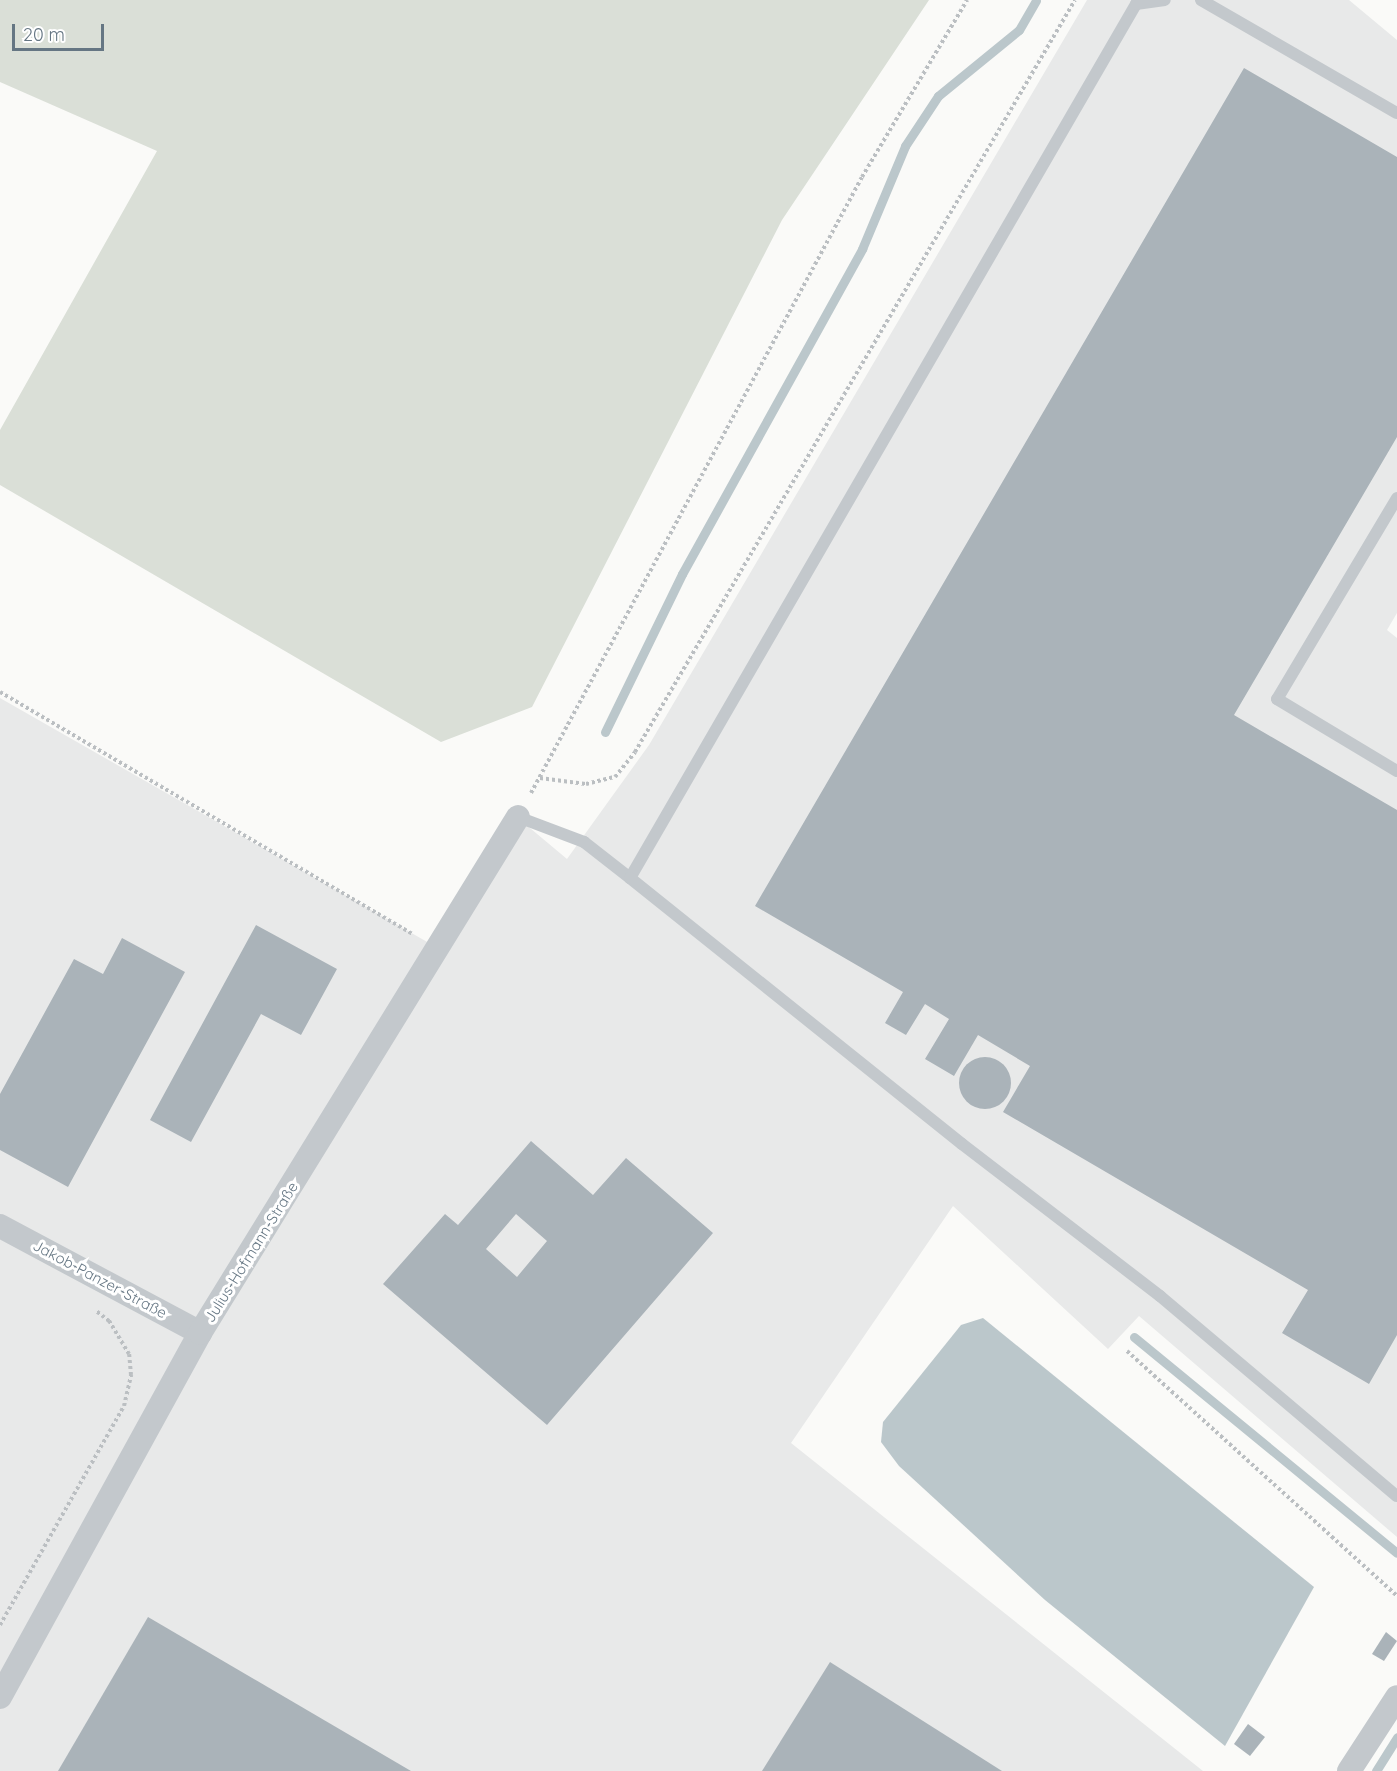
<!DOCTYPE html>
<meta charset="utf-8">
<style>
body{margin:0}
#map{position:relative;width:1397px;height:1771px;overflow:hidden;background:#fafaf8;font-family:Quicksand,sans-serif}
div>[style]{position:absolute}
.built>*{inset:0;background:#e8e9e9}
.green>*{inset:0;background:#dadfd7}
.water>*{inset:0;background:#bbc7cb}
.stream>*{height:9px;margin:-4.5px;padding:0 4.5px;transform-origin:4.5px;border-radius:4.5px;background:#bbc7cb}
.building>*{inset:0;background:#aab3b9}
.round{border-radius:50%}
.path>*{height:4px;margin-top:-2px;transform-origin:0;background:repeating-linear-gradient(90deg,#bbbfc2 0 3px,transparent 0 6px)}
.service>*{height:12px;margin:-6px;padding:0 6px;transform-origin:6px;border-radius:6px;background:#c3c8cc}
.minor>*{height:24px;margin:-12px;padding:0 12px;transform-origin:12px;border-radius:12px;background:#c3c8cc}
span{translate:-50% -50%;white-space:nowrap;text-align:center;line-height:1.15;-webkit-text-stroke:6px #fff;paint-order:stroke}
.street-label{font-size:15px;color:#657683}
.scale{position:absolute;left:12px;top:24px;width:92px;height:27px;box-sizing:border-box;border:3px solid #657683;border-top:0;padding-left:8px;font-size:18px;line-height:21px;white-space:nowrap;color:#657683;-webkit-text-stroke:4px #fff;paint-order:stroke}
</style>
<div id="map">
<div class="built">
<div style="clip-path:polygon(1087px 0,1349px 0,1397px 40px,1397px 613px,1387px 630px,1397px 638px,1397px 1537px,1139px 1316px,1108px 1349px,953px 1206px,791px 1443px,1203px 1771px,0 1771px,0 698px,436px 947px,518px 818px,567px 859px,649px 745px)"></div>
</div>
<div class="green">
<div style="clip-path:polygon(0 0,929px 0,782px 220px,532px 707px,441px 742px,0 485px,0 430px,157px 151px,0 82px)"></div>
</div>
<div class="water">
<div style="clip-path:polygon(983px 1318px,1314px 1587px,1225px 1746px,1045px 1600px,899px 1466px,881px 1442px,883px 1422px,961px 1325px)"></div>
</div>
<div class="stream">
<div style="left:605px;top:732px;width:176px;rotate:-64deg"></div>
<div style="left:682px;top:574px;width:372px;rotate:-61deg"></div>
<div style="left:862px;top:249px;width:112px;rotate:-67.3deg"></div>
<div style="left:905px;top:146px;width:60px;rotate:-56.6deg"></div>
<div style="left:938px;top:96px;width:104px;rotate:-39.2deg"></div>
<div style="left:1019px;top:30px;width:34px;rotate:-60deg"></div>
<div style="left:1134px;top:1337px;width:340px;rotate:39.4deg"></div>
<div style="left:1376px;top:1771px;width:40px;rotate:-58deg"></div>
</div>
<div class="building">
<div style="clip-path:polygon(1244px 68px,1397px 157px,1397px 437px,1234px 715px,1397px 810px,1397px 1335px,1369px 1384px,1282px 1333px,1308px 1290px,1003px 1112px,1030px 1066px,978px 1035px,954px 1076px,925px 1059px,949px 1019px,925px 1004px,906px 1035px,885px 1023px,903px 992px,755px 906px)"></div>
<div style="clip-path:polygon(256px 925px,337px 969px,301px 1035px,261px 1014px,191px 1142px,150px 1120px)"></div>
<div style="clip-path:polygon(122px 938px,185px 972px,68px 1187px,0 1150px,0 1094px,74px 959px,103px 974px)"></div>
<div class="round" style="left:959px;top:1057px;width:52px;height:52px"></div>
<div style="clip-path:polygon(evenodd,531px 1141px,593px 1195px,626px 1158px,713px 1233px,547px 1425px,383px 1284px,445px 1214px,458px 1225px,531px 1141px,516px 1214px,547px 1241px,517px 1277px,486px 1249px,516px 1214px)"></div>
<div style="clip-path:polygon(148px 1617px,411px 1771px,58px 1771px)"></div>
<div style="clip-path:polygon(1386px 1632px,1397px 1641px,1384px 1661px,1372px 1654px)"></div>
<div style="clip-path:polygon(830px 1662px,1002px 1771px,762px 1771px)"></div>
<div style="clip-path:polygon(1248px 1724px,1265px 1737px,1250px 1756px,1234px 1744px)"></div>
</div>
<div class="path">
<div style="left:0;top:692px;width:479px;rotate:30.4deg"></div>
<div style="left:540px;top:778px;width:46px;rotate:7.4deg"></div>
<div style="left:586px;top:784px;width:30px;rotate:-14deg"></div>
<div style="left:615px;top:777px;width:32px;rotate:-51deg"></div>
<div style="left:635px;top:752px;width:871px;rotate:-59.67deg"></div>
<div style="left:531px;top:793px;width:699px;rotate:-61.75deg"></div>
<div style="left:862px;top:177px;width:206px;rotate:-59.3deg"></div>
<div style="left:1127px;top:1351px;width:365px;rotate:42.2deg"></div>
<div style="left:0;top:1625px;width:252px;rotate:-60.5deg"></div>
<div style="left:124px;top:1406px;width:32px;rotate:-77deg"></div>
<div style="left:131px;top:1375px;width:21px;rotate:-95deg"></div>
<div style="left:129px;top:1354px;width:39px;rotate:-121deg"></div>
<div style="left:109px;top:1321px;width:16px;rotate:-142deg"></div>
</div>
<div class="service">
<div style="left:1201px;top:0;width:226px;rotate:30deg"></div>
<div style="left:1397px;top:498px;width:234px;rotate:120.8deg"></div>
<div style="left:1277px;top:699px;width:140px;rotate:31deg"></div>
<div style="left:518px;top:817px;width:71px;rotate:20.7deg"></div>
<div style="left:584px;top:842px;width:58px;rotate:38deg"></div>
<div style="left:630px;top:878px;width:1010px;rotate:-59.93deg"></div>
<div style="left:1136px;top:4px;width:29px;rotate:-8deg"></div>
<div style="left:630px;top:878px;width:425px;rotate:38.7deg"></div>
<div style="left:962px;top:1144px;width:250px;rotate:37.5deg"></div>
<div style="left:1160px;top:1296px;width:310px;rotate:40.2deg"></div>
</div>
<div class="minor">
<div style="left:0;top:1226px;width:227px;rotate:28.1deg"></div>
<div style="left:0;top:1697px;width:415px;rotate:-61.2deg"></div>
<div style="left:200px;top:1333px;width:606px;rotate:-58.36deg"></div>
<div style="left:1349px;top:1771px;width:88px;rotate:-57deg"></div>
</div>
<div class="street-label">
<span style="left:251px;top:1252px;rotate:-58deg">Julius-Hofmann-Straße</span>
<span style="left:100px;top:1279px;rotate:28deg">Jakob-Panzer-Straße</span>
</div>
<div class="scale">20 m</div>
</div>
